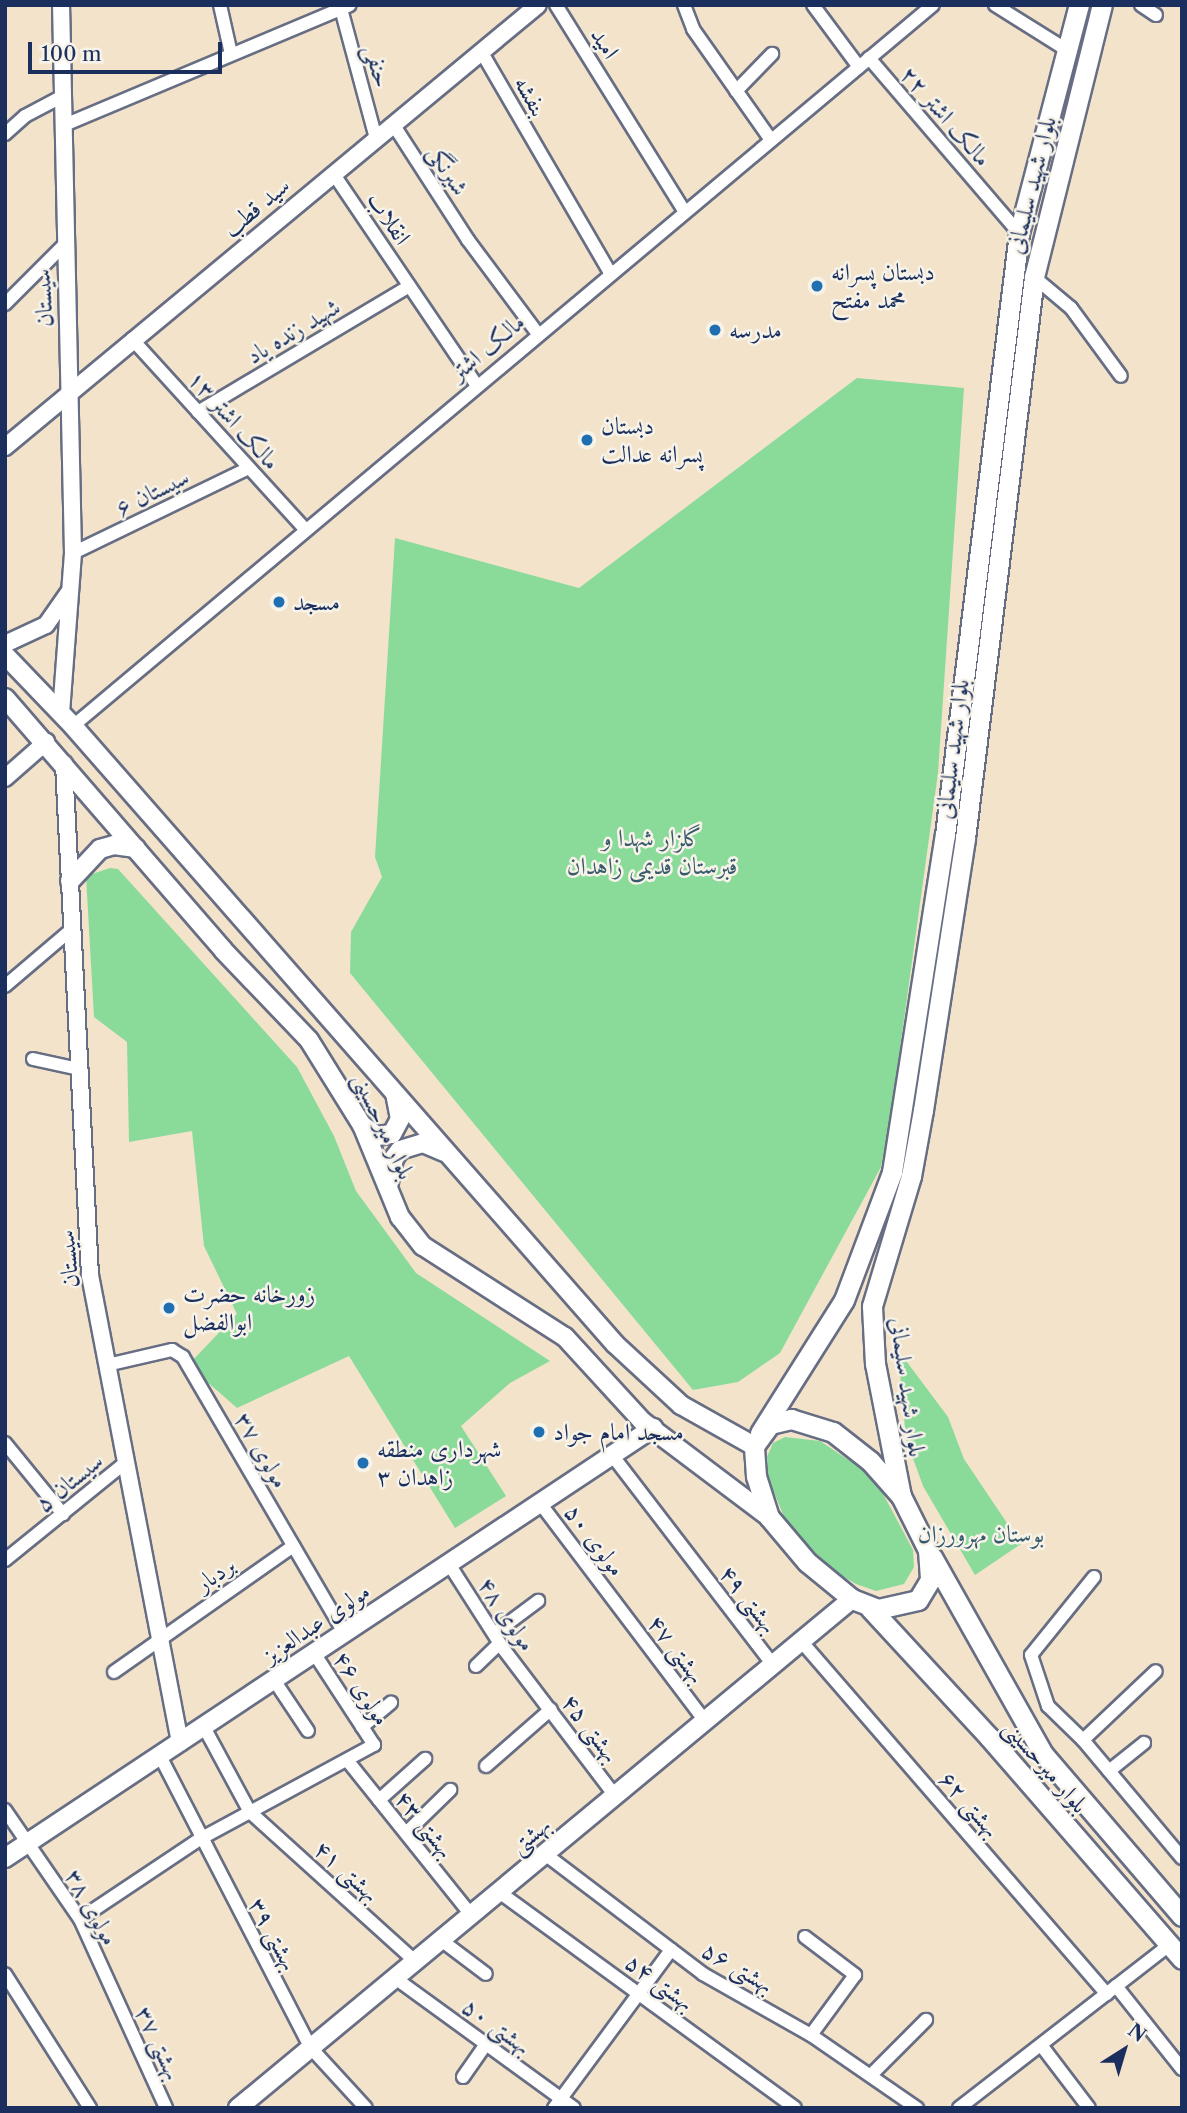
<!DOCTYPE html>
<meta charset="utf-8">
<style>
body{margin:0}
#map{position:relative;width:1187px;height:2113px;overflow:hidden;background:#f3e3ca;font-family:"Libre Caslon Text",Amiri,serif}
div>[style]{position:absolute}
.green>*{inset:0;background:#8ada9a}
.roads{filter:drop-shadow(2px 0 #676e84) drop-shadow(-2px 0 #676e84) drop-shadow(0 2px #676e84) drop-shadow(0 -2px #676e84)}
.minor>*{height:12px;margin:-6px;padding:0 6px;transform-origin:6px;border-radius:6px;background:#fff}
.tertiary>*{height:16px;margin:-8px;padding:0 8px;transform-origin:8px;border-radius:8px;background:#fff}
.secondary>*{height:18px;margin:-9px;padding:0 9px;transform-origin:9px;border-radius:9px;background:#fff}
.primary>*{height:19px;margin:-9.5px;padding:0 9.5px;transform-origin:9.5px;border-radius:9.5px;background:#fff}
.dots>*{width:19px;height:19px;translate:-50% -50%;box-sizing:border-box;border:4px solid #f7f3e8;border-radius:50%}
span{translate:-50% -50%;white-space:nowrap;text-align:center;line-height:1.15;-webkit-text-stroke:5px #f7f3e8;paint-order:stroke}
.street-label{font-size:24px;color:#1b2f5e}
.poi-label{font-size:24px;color:#1b2f5e}
.left{translate:0 -50%;text-align:left}
.park-label{font-size:24px;color:#375a6d}
.frame{position:absolute;inset:0;border:7px solid #1b2f5e;pointer-events:none}
.north{position:absolute;left:1089px;top:2015px;width:70px;height:70px;-webkit-text-stroke:5px #f7f3e8;paint-order:stroke;rotate:37deg;font-size:19px;font-weight:700;line-height:28px;text-align:center;color:#1b2f5e}
.north::after{content:'';display:block;margin:auto;width:24px;height:32px;background:#1b2f5e;clip-path:polygon(50% 0,100% 100%,50% 72%,0 100%)}
.scale{position:absolute;left:28px;top:42px;width:194px;height:32px;box-sizing:border-box;border:4px solid #1b2f5e;border-top:0;padding-left:9px;font-size:21px;line-height:24px;white-space:nowrap;color:#1b2f5e;-webkit-text-stroke:5px #f7f3e8;paint-order:stroke}
</style>
<div id="map">
<div class="green">
<div style="clip-path:polygon(857px 378px,964px 388px,938px 773px,890px 1121px,881px 1167px,780px 1353px,738px 1382px,693px 1390px,350px 973px,351px 932px,382px 877px,375px 857px,395px 538px,579px 588px)"></div>
<div style="clip-path:polygon(110px 868px,118px 869px,297px 1067px,334px 1136px,356px 1191px,416px 1273px,550px 1361px,510px 1383px,461px 1426px,506px 1496px,455px 1528px,349px 1356px,237px 1408px,188px 1365px,237px 1314px,204px 1246px,192px 1131px,129px 1142px,127px 1042px,94px 1017px,86px 876px)"></div>
<div style="clip-path:polygon(898px 1350px,948px 1417px,964px 1459px,1021px 1544px,975px 1575px,923px 1486px,906px 1439px)"></div>
<div style="clip-path:polygon(785px 1437px,820px 1441px,859px 1467px,881px 1490px,913px 1550px,914px 1567px,904px 1584px,876px 1591px,856px 1584px,834px 1571px,797px 1535px,785px 1519px,768px 1478px,767px 1457px,773px 1443px)"></div>
</div>
<div class="roads">
<div class="minor">
<div style="left:220px;top:5px;width:50px;rotate:77.3deg"></div>
<div style="left:340px;top:5px;width:138px;rotate:74.9deg"></div>
<div style="left:556px;top:5px;width:244px;rotate:58.1deg"></div>
<div style="left:684px;top:5px;width:26px;rotate:69deg"></div>
<div style="left:693px;top:29px;width:136px;rotate:54.9deg"></div>
<div style="left:813px;top:5px;width:77px;rotate:53.4deg"></div>
<div style="left:995px;top:5px;width:85px;rotate:32deg"></div>
<div style="left:1141px;top:5px;width:18px;rotate:34deg"></div>
<div style="left:481px;top:51px;width:258px;rotate:59.8deg"></div>
<div style="left:869px;top:58px;width:230px;rotate:49.4deg"></div>
<div style="left:736px;top:91px;width:52px;rotate:-45.8deg"></div>
<div style="left:393px;top:124px;width:138px;rotate:57.1deg"></div>
<div style="left:468px;top:240px;width:117px;rotate:53.3deg"></div>
<div style="left:62px;top:126px;width:312px;rotate:-22.8deg"></div>
<div style="left:5px;top:134px;width:27px;rotate:-42deg"></div>
<div style="left:25px;top:116px;width:41px;rotate:-27.8deg"></div>
<div style="left:333px;top:173px;width:257px;rotate:55.9deg"></div>
<div style="left:1034px;top:277px;width:48px;rotate:40deg"></div>
<div style="left:1071px;top:308px;width:84px;rotate:53.7deg"></div>
<div style="left:5px;top:304px;width:82px;rotate:-45deg"></div>
<div style="left:132px;top:339px;width:257px;rotate:47.7deg"></div>
<div style="left:198px;top:412px;width:246px;rotate:-30.8deg"></div>
<div style="left:73px;top:553px;width:195px;rotate:-25.8deg"></div>
<div style="left:73px;top:726px;width:1122px;rotate:-39.98deg"></div>
<div style="left:5px;top:986px;width:88px;rotate:-40.4deg"></div>
<div style="left:33px;top:1059px;width:47px;rotate:12.3deg"></div>
<div style="left:107px;top:1365px;width:67px;rotate:-13deg"></div>
<div style="left:172px;top:1350px;width:13px;rotate:32deg"></div>
<div style="left:183px;top:1357px;width:320px;rotate:59.7deg"></div>
<div style="left:5px;top:1443px;width:92px;rotate:50.8deg"></div>
<div style="left:612px;top:1455px;width:265px;rotate:52.5deg"></div>
<div style="left:540px;top:1503px;width:273px;rotate:52.9deg"></div>
<div style="left:5px;top:1560px;width:156px;rotate:-39deg"></div>
<div style="left:449px;top:1564px;width:98px;rotate:57.4deg"></div>
<div style="left:502px;top:1647px;width:187px;rotate:52.8deg"></div>
<div style="left:1094px;top:1577px;width:100px;rotate:128.9deg"></div>
<div style="left:1031px;top:1655px;width:54px;rotate:71.6deg"></div>
<div style="left:1048px;top:1706px;width:49px;rotate:44.2deg"></div>
<div style="left:1083px;top:1740px;width:154px;rotate:50deg"></div>
<div style="left:495px;top:1633px;width:54px;rotate:-36.7deg"></div>
<div style="left:801px;top:1641px;width:467px;rotate:49.1deg"></div>
<div style="left:476px;top:1666px;width:33px;rotate:-44deg"></div>
<div style="left:114px;top:1672px;width:219px;rotate:-35.1deg"></div>
<div style="left:274px;top:1680px;width:61px;rotate:56.3deg"></div>
<div style="left:204px;top:1727px;width:97px;rotate:61.6deg"></div>
<div style="left:250px;top:1812px;width:222px;rotate:42.1deg"></div>
<div style="left:362px;top:1727px;width:38px;rotate:-40deg"></div>
<div style="left:1083px;top:1740px;width:100px;rotate:-43.4deg"></div>
<div style="left:160px;top:1756px;width:329px;rotate:62.7deg"></div>
<div style="left:311px;top:2048px;width:81px;rotate:47.5deg"></div>
<div style="left:347px;top:1760px;width:198px;rotate:51.3deg"></div>
<div style="left:486px;top:1766px;width:86px;rotate:-41.2deg"></div>
<div style="left:1109px;top:1771px;width:45px;rotate:-38.7deg"></div>
<div style="left:379px;top:1800px;width:62px;rotate:-41.7deg"></div>
<div style="left:5px;top:1810px;width:132px;rotate:55.5deg"></div>
<div style="left:80px;top:1919px;width:208px;rotate:65.5deg"></div>
<div style="left:406px;top:1833px;width:62px;rotate:-44.3deg"></div>
<div style="left:545px;top:1854px;width:198px;rotate:37.2deg"></div>
<div style="left:703px;top:1974px;width:124px;rotate:29.5deg"></div>
<div style="left:811px;top:2035px;width:129px;rotate:34.6deg"></div>
<div style="left:499px;top:1892px;width:366px;rotate:36.1deg"></div>
<div style="left:80px;top:1919px;width:144px;rotate:-33.7deg"></div>
<div style="left:200px;top:1839px;width:198px;rotate:-28.4deg"></div>
<div style="left:374px;top:1745px;width:110px;rotate:-123.1deg"></div>
<div style="left:805px;top:1937px;width:63px;rotate:37.2deg"></div>
<div style="left:855px;top:1975px;width:74px;rotate:126.3deg"></div>
<div style="left:441px;top:1940px;width:56px;rotate:37.1deg"></div>
<div style="left:5px;top:1974px;width:159px;rotate:57.6deg"></div>
<div style="left:395px;top:1978px;width:221px;rotate:36deg"></div>
<div style="left:1116px;top:1986px;width:106px;rotate:51.5deg"></div>
<div style="left:1041px;top:2045px;width:79px;rotate:52.7deg"></div>
<div style="left:871px;top:2075px;width:78px;rotate:-45deg"></div>
<div style="left:463px;top:2077px;width:40px;rotate:-55.1deg"></div>
<div style="left:554px;top:2108px;width:197px;rotate:-53.5deg"></div>
<div style="left:959px;top:2108px;width:266px;rotate:-37.8deg"></div>
</div>
<div class="tertiary">
<div style="left:5px;top:447px;width:692px;rotate:-39.67deg"></div>
<div style="left:5px;top:644px;width:45px;rotate:-24.9deg"></div>
<div style="left:46px;top:625px;width:39px;rotate:-55deg"></div>
<div style="left:61px;top:713px;width:160px;rotate:-85.7deg"></div>
<div style="left:73px;top:553px;width:548px;rotate:-91.25deg"></div>
<div style="left:64px;top:764px;width:512px;rotate:87.09deg"></div>
<div style="left:90px;top:1275px;width:476px;rotate:79.1deg"></div>
<div style="left:5px;top:778px;width:55px;rotate:-41.3deg"></div>
</div>
<div class="secondary">
<div style="left:5px;top:655px;width:98px;rotate:46.2deg"></div>
<div style="left:73px;top:726px;width:822px;rotate:48.75deg"></div>
<div style="left:615px;top:1344px;width:90px;rotate:42.7deg"></div>
<div style="left:681px;top:1405px;width:84px;rotate:29.3deg"></div>
<div style="left:5px;top:698px;width:333px;rotate:49.1deg"></div>
<div style="left:223px;top:950px;width:124px;rotate:46.3deg"></div>
<div style="left:309px;top:1040px;width:100px;rotate:58.1deg"></div>
<div style="left:362px;top:1125px;width:100px;rotate:67.6deg"></div>
<div style="left:400px;top:1217px;width:37px;rotate:52deg"></div>
<div style="left:423px;top:1246px;width:169px;rotate:32.7deg"></div>
<div style="left:565px;top:1337px;width:115px;rotate:47.5deg"></div>
<div style="left:643px;top:1422px;width:158px;rotate:37deg"></div>
<div style="left:70px;top:881px;width:44px;rotate:-46.8deg"></div>
<div style="left:100px;top:849px;width:15px;rotate:-16deg"></div>
<div style="left:114px;top:845px;width:22px;rotate:8deg"></div>
<div style="left:362px;top:1125px;width:19px;rotate:36deg"></div>
<div style="left:377px;top:1136px;width:15px;rotate:-8deg"></div>
<div style="left:392px;top:1134px;width:17px;rotate:-62deg"></div>
<div style="left:400px;top:1119px;width:25px;rotate:-101deg"></div>
<div style="left:388px;top:1187px;width:30px;rotate:-78deg"></div>
<div style="left:394px;top:1158px;width:10px;rotate:-53deg"></div>
<div style="left:400px;top:1150px;width:24px;rotate:-17deg"></div>
<div style="left:423px;top:1143px;width:23px;rotate:23deg"></div>
<div style="left:5px;top:1858px;width:778px;rotate:-33.57deg"></div>
<div style="left:238px;top:2108px;width:798px;rotate:-39.66deg"></div>
</div>
<div class="primary">
<div style="left:791px;top:1419px;width:44px;rotate:17.2deg"></div>
<div style="left:833px;top:1432px;width:47px;rotate:38.1deg"></div>
<div style="left:870px;top:1461px;width:47px;rotate:48.5deg"></div>
<div style="left:901px;top:1496px;width:60px;rotate:63.4deg"></div>
<div style="left:928px;top:1550px;width:30px;rotate:86deg"></div>
<div style="left:930px;top:1580px;width:23px;rotate:121deg"></div>
<div style="left:918px;top:1600px;width:41px;rotate:167.3deg"></div>
<div style="left:878px;top:1609px;width:28px;rotate:-159deg"></div>
<div style="left:852px;top:1599px;width:58px;rotate:-140.6deg"></div>
<div style="left:807px;top:1562px;width:59px;rotate:-130.2deg"></div>
<div style="left:769px;top:1517px;width:43px;rotate:-107.6deg"></div>
<div style="left:756px;top:1476px;width:30px;rotate:-94deg"></div>
<div style="left:754px;top:1446px;width:27px;rotate:-54deg"></div>
<div style="left:770px;top:1424px;width:22px;rotate:-13deg"></div>
<div style="left:760px;top:1433px;width:157px;rotate:-57.7deg"></div>
<div style="left:844px;top:1300px;width:137px;rotate:-69.4deg"></div>
<div style="left:892px;top:1172px;width:341px;rotate:-81.1deg"></div>
<div style="left:945px;top:835px;width:607px;rotate:-82.99deg"></div>
<div style="left:1019px;top:233px;width:236px;rotate:-75.3deg"></div>
<div style="left:901px;top:1496px;width:135px;rotate:-101.1deg"></div>
<div style="left:875px;top:1364px;width:58px;rotate:-93deg"></div>
<div style="left:872px;top:1306px;width:136px;rotate:-73.3deg"></div>
<div style="left:911px;top:1176px;width:67px;rotate:-79.7deg"></div>
<div style="left:923px;top:1110px;width:275px;rotate:-81.2deg"></div>
<div style="left:965px;top:838px;width:565px;rotate:-82.99deg"></div>
<div style="left:1034px;top:277px;width:280px;rotate:-76deg"></div>
<div style="left:932px;top:1557px;width:226px;rotate:60.6deg"></div>
<div style="left:1043px;top:1754px;width:213px;rotate:49.4deg"></div>
<div style="left:870px;top:1608px;width:176px;rotate:47.3deg"></div>
<div style="left:989px;top:1737px;width:294px;rotate:49deg"></div>
</div>
</div>
<div class="dots">
<div style="left:817px;top:286px;background:#1f6fb2"></div>
<div style="left:715px;top:330px;background:#1f6fb2"></div>
<div style="left:587px;top:440px;background:#1f6fb2"></div>
<div style="left:279px;top:602px;background:#1f6fb2"></div>
<div style="left:169px;top:1308px;background:#1f6fb2"></div>
<div style="left:539px;top:1432px;background:#1f6fb2"></div>
<div style="left:363px;top:1463px;background:#1f6fb2"></div>
</div>
<div class="street-label">
<span style="left:605px;top:43px;rotate:58deg">امید</span>
<span style="left:378px;top:66px;rotate:75deg">حنفی</span>
<span style="left:531px;top:96px;rotate:60deg">بنفشه</span>
<span style="left:946px;top:116px;rotate:49deg">مالک اشتر ۲۲</span>
<span style="left:448px;top:170px;rotate:57deg">شیرنگی</span>
<span style="left:1031px;top:185px;rotate:-76deg">بلوار شهید سلیمانی</span>
<span style="left:256px;top:207px;rotate:-40deg">سید قطب</span>
<span style="left:389px;top:218px;rotate:56deg">انقلاب</span>
<span style="left:43px;top:298px;rotate:-93deg">سیستان</span>
<span style="left:293px;top:331px;rotate:-31deg">شهید زنده یاد</span>
<span style="left:487px;top:347px;rotate:-40deg">مالک اشتر</span>
<span style="left:234px;top:420px;rotate:48deg">مالک اشتر ۱۳</span>
<span style="left:152px;top:492px;rotate:-26deg">سیستان ۶</span>
<span style="left:952px;top:749px;rotate:-83deg">بلوار شهید سلیمانی</span>
<span style="left:384px;top:1126px;rotate:65deg">بلوار میرحسینی</span>
<span style="left:68px;top:1259px;rotate:-95deg">سیستان</span>
<span style="left:908px;top:1387px;rotate:82deg">بلوار شهید سلیمانی</span>
<span style="left:262px;top:1450px;rotate:60deg">مولوی ۳۷</span>
<span style="left:69px;top:1482px;rotate:-39deg">سیستان ۵</span>
<span style="left:595px;top:1540px;rotate:53deg">مولوی ۵۰</span>
<span style="left:215px;top:1574px;rotate:-35deg">بردبار</span>
<span style="left:749px;top:1599px;rotate:52deg">بهشتی ۴۹</span>
<span style="left:507px;top:1614px;rotate:56deg">مولوی ۴۸</span>
<span style="left:316px;top:1623px;rotate:-34deg">مولوی عبدالعزیز</span>
<span style="left:677px;top:1649px;rotate:53deg">بهشتی ۴۷</span>
<span style="left:362px;top:1688px;rotate:57deg">مولوی ۴۶</span>
<span style="left:591px;top:1728px;rotate:53deg">بهشتی ۴۵</span>
<span style="left:1046px;top:1766px;rotate:49deg">بلوار میرحسینی</span>
<span style="left:970px;top:1804px;rotate:49deg">بهشتی ۶۲</span>
<span style="left:425px;top:1824px;rotate:51deg">بهشتی ۴۳</span>
<span style="left:530px;top:1835px;rotate:-40deg">بهشتی</span>
<span style="left:347px;top:1871px;rotate:42deg">بهشتی ۴۱</span>
<span style="left:92px;top:1907px;rotate:61deg">مولوی ۳۸</span>
<span style="left:274px;top:1934px;rotate:62deg">بهشتی ۳۹</span>
<span style="left:738px;top:1967px;rotate:30deg">بهشتی ۵۶</span>
<span style="left:660px;top:1982px;rotate:36deg">بهشتی ۵۴</span>
<span style="left:497px;top:2026px;rotate:36deg">بهشتی ۵۰</span>
<span style="left:159px;top:2043px;rotate:65deg">بهشتی ۳۷</span>
</div>
<div class="poi-label">
<span class="left" style="left:831px;top:286px">دبستان پسرانه<br>محمد مفتح</span>
<span class="left" style="left:729px;top:330px">مدرسه</span>
<span class="left" style="left:601px;top:440px">دبستان<br>پسرانه عدالت</span>
<span class="left" style="left:293px;top:602px">مسجد</span>
<span class="left" style="left:183px;top:1308px">زورخانه حضرت<br>ابوالفضل</span>
<span class="left" style="left:553px;top:1432px">مسجد امام جواد</span>
<span class="left" style="left:377px;top:1463px">شهرداری منطقه<br>۳ زاهدان</span>
</div>
<div class="park-label">
<span style="left:652px;top:852px">گلزار شهدا و<br>قبرستان قدیمی زاهدان</span>
<span style="left:981px;top:1534px">بوستان مهرورزان</span>
</div>
<div class="frame"></div>
<div class="north">N</div>
<div class="scale">100 m</div>
</div>
